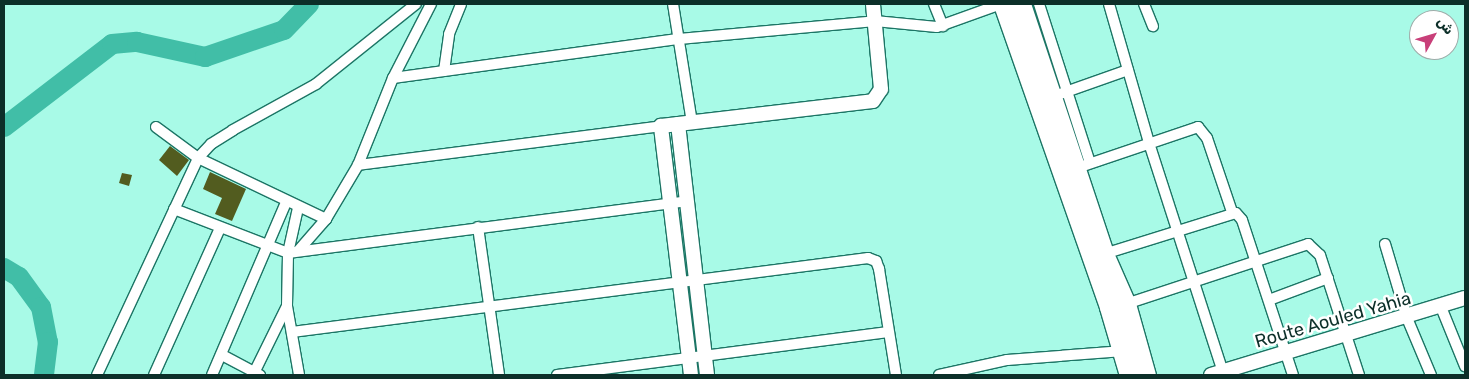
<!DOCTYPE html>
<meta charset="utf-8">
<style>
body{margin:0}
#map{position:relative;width:1469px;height:379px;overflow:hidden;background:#a8fae7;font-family:Rubik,"Noto Sans Arabic",sans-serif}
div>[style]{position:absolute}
.river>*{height:20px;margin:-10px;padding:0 10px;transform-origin:10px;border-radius:10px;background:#41bea7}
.building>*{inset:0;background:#525c1f}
.roads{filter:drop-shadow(1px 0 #1c7565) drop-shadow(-1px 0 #1c7565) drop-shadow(0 1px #1c7565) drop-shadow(0 -1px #1c7565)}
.street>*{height:10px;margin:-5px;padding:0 5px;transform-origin:5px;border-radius:5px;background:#fff}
.secondary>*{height:14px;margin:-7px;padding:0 7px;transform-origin:7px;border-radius:7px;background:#fff}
.highway>*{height:19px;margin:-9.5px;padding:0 9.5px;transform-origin:9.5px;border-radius:9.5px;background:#fff}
span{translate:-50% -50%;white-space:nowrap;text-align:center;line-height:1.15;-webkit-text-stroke:5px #fff;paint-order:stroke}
.street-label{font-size:18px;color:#0c2f29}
.frame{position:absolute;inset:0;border:5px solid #0c2f29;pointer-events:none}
.north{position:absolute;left:1409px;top:10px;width:50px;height:50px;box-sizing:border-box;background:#fff;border:1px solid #9eaca9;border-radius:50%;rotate:51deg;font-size:14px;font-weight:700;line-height:20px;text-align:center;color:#0c2f29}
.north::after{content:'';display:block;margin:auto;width:18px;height:22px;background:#c83f79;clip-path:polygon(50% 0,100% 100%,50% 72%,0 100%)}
</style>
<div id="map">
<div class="river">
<div style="left:4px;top:127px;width:136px;rotate:-37.5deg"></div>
<div style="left:112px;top:44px;width:25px;rotate:-5deg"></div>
<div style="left:137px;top:42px;width:70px;rotate:12.4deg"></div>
<div style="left:205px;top:57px;width:83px;rotate:-18.9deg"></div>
<div style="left:284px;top:30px;width:36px;rotate:-46deg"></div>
<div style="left:4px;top:268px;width:17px;rotate:31deg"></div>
<div style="left:19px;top:277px;width:37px;rotate:54deg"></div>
<div style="left:41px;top:307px;width:36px;rotate:79deg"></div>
<div style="left:48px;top:342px;width:33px;rotate:97deg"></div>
</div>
<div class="building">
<div style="clip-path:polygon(170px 146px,189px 160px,177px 176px,159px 160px)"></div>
<div style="clip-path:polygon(210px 172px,246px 189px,232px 221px,215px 214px,222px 198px,203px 189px)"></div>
<div style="clip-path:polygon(122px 173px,132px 175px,129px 186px,119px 183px)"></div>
</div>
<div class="roads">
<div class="street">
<div style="left:673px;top:4px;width:120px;rotate:80.9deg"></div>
<div style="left:934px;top:4px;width:24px;rotate:68deg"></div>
<div style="left:1039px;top:4px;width:167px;rotate:72.2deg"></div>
<div style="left:1109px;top:4px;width:145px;rotate:73.9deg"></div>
<div style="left:1149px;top:143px;width:244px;rotate:72.1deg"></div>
<div style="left:1144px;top:4px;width:24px;rotate:68deg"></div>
<div style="left:444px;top:71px;width:37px;rotate:-82deg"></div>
<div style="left:449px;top:34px;width:32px;rotate:-68deg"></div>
<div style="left:393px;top:78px;width:289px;rotate:-7.8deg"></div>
<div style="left:679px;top:39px;width:197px;rotate:-5.2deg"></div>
<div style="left:875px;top:21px;width:62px;rotate:5.5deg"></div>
<div style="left:937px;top:27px;width:68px;rotate:-19.8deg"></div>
<div style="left:1060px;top:94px;width:72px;rotate:-19.4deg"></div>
<div style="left:156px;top:127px;width:52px;rotate:36.4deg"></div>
<div style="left:198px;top:158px;width:142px;rotate:25.5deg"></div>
<div style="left:358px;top:165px;width:305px;rotate:-7.3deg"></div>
<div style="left:1077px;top:168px;width:128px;rotate:-18.7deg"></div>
<div style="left:1198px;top:127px;width:14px;rotate:51deg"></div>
<div style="left:1207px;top:138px;width:78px;rotate:71.3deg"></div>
<div style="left:174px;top:209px;width:122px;rotate:21.1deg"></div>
<div style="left:288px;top:253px;width:403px;rotate:-7.4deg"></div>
<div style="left:478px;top:227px;width:149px;rotate:81.9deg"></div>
<div style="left:1385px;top:244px;width:77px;rotate:73.4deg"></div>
<div style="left:1407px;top:318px;width:62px;rotate:67.2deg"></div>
<div style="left:298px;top:251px;width:43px;rotate:-48.8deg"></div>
<div style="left:326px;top:219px;width:63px;rotate:-59.3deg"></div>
<div style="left:358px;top:165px;width:94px;rotate:-68.1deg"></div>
<div style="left:393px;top:78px;width:83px;rotate:-62.8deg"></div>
<div style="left:1104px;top:254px;width:138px;rotate:-17.3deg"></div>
<div style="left:1236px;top:213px;width:9px;rotate:49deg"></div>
<div style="left:1242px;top:220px;width:163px;rotate:71.8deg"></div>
<div style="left:1269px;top:300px;width:63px;rotate:-20.4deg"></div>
<div style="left:1126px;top:304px;width:192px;rotate:-18.2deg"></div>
<div style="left:1308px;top:244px;width:16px;rotate:43deg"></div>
<div style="left:1320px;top:255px;width:126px;rotate:72deg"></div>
<div style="left:287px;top:306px;width:70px;rotate:80.1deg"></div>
<div style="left:1441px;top:307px;width:64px;rotate:67.9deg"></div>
<div style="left:292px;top:332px;width:581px;rotate:-7.32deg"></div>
<div style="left:868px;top:258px;width:9px;rotate:21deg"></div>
<div style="left:876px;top:261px;width:9px;rotate:69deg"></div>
<div style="left:879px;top:269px;width:107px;rotate:80.9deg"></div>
<div style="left:222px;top:355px;width:43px;rotate:27.8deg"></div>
<div style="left:97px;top:375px;width:239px;rotate:-65deg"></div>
<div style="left:198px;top:158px;width:19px;rotate:-47deg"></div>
<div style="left:211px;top:144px;width:26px;rotate:-32deg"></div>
<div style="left:233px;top:130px;width:95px;rotate:-29deg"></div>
<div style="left:316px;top:84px;width:128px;rotate:-38.7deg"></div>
<div style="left:154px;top:375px;width:161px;rotate:-65.8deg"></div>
<div style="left:212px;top:375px;width:188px;rotate:-66.8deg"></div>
<div style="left:253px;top:375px;width:77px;rotate:-63.8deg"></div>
<div style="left:287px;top:306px;width:53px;rotate:-88.9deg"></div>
<div style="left:288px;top:253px;width:46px;rotate:-77.5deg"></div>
<div style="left:557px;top:375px;width:334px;rotate:-7.4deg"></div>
<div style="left:939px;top:375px;width:70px;rotate:-12.4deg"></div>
<div style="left:1007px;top:360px;width:117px;rotate:-4.4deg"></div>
</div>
<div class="secondary">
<div style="left:678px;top:124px;width:253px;rotate:83.4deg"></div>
<div style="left:691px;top:375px;width:251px;rotate:-96.9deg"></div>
<div style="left:661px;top:126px;width:213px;rotate:-6.7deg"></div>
<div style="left:873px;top:101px;width:14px;rotate:-56deg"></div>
<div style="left:881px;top:89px;width:85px;rotate:-95.4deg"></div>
<div style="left:1211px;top:375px;width:265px;rotate:-16.9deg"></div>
</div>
<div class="highway">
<div style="left:1003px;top:4px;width:321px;rotate:70.7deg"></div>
<div style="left:1109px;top:307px;width:71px;rotate:73.6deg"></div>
<div style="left:1021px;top:4px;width:263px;rotate:71.6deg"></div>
<div style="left:1104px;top:254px;width:55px;rotate:66.3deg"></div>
<div style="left:1126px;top:304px;width:74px;rotate:74.3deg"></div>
</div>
</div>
<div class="street-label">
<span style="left:1333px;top:320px;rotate:-16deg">Route Aouled Yahia</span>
</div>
<div class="frame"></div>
<div class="north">ش</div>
</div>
